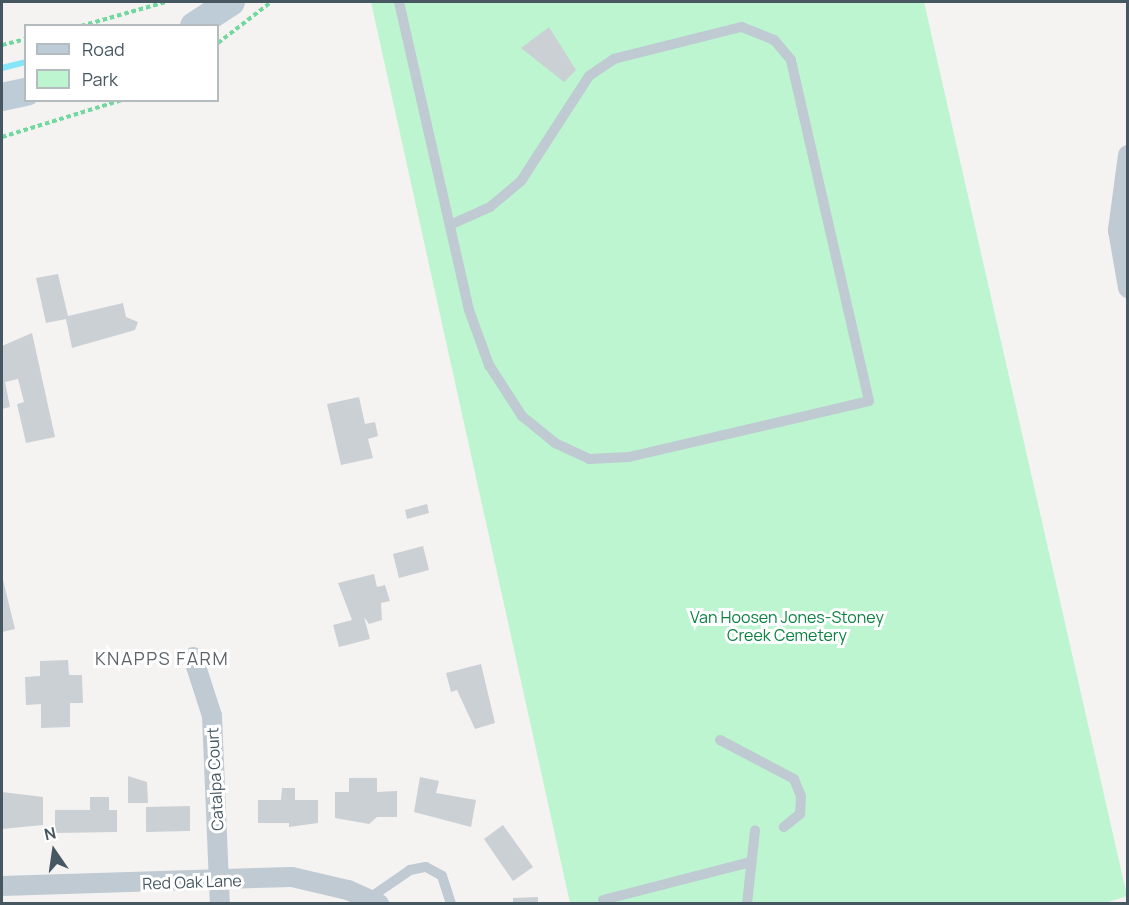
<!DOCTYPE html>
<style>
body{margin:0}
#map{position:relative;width:1129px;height:905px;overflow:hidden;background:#f5f2f2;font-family:Manrope,sans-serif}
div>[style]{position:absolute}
.green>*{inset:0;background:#bdf5d0}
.stream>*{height:6px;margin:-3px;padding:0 3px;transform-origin:3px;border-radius:3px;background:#86e5f7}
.building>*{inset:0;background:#cbd0d5}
.path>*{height:4px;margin-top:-2px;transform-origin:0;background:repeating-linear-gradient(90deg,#71d8a0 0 4.5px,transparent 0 7.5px)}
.lane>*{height:10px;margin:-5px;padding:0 5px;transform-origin:5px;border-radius:5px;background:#bfcad3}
.street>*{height:20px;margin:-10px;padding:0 10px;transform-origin:10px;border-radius:10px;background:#bfcad3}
.secondary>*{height:28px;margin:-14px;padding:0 14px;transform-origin:14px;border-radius:14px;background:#beccd7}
span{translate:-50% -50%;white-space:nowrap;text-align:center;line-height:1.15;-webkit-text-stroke:6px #fff;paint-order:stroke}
.park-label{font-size:16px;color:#0c8242}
.street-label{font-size:16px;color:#475762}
.neighbourhood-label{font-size:18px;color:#5d6368;letter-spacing:1.5px}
.frame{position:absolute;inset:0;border:3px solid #475762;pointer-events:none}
.legend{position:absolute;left:24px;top:24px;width:195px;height:78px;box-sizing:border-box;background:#fff;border:2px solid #b5bcc0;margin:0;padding:8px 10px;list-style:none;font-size:18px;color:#475762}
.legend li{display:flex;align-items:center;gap:12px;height:30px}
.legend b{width:30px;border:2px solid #b5bcc0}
.north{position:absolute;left:24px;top:821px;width:60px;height:60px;-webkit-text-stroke:4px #fff;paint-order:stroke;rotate:347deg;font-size:16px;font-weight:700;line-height:24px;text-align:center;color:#475762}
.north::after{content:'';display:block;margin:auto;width:21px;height:27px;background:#475762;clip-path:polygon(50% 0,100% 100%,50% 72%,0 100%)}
</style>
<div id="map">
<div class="green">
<div style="clip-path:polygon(371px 2px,924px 2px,1127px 896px,1102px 904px,570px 903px)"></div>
</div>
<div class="stream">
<div style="left:2px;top:68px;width:25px;rotate:-14deg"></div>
</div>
<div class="building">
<div style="clip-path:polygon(549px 27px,576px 70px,564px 82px,521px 48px)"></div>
<div style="clip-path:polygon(58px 274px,68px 316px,123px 303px,126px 317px,138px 322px,135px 330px,72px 348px,66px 319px,46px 323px,36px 278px)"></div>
<div style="clip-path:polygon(32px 333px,55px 437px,26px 443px,17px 404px,24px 402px,18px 379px,5px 382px,10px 407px,2px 409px,2px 346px)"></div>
<div style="clip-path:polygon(359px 397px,365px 424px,375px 422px,378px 436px,368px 439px,373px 458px,341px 465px,327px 404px)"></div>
<div style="clip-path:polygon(427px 504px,429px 513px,407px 519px,405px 510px)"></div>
<div style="clip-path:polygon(423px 546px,429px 570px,399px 578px,393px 554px)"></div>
<div style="clip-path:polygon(374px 574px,377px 587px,385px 585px,390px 601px,381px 603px,382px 620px,369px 624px,364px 617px,370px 639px,339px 647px,333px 625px,352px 620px,338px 583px)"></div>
<div style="clip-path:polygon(2px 576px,15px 629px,2px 632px)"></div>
<div style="clip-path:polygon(68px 660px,69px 675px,82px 675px,83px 703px,70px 703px,70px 727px,41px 728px,41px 704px,26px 705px,25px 677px,40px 676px,40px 661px)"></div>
<div style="clip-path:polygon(481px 664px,495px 723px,475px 729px,457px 690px,451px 692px,446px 673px)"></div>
<div style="clip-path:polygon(128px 776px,147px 782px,148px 803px,128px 803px)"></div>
<div style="clip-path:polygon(420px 777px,439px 781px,436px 793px,476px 800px,471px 827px,414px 812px)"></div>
<div style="clip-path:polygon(349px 778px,377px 778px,377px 792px,397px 791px,397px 817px,377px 817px,369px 824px,335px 818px,335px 792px,349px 792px)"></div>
<div style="clip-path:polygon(282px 788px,295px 788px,295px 800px,318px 800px,318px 823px,289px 827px,289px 823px,258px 823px,258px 800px,281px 800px)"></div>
<div style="clip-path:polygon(2px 792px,43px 797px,43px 825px,2px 829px)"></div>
<div style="clip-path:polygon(90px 797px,109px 797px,109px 810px,117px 810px,117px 832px,55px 833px,55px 810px,90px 810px)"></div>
<div style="clip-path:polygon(190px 806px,190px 831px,146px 832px,146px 807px)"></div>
<div style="clip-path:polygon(503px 825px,533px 867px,513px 881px,484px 839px)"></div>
<div style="clip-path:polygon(538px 897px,538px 904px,513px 904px,513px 898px)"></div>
</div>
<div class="path">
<div style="left:81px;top:26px;width:88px;rotate:-15.8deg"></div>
<div style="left:218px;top:43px;width:67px;rotate:-37.7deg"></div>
<div style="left:2px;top:45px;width:25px;rotate:-14deg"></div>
<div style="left:2px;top:137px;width:126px;rotate:-17.1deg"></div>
</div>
<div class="lane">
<div style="left:399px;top:2px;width:316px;rotate:77.2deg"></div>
<div style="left:469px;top:310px;width:59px;rotate:70deg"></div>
<div style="left:489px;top:365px;width:61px;rotate:57.1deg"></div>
<div style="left:522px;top:416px;width:43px;rotate:39.3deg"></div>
<div style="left:555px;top:443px;width:38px;rotate:25deg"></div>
<div style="left:589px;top:459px;width:40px;rotate:-2.9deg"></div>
<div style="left:629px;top:457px;width:246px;rotate:-13.1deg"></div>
<div style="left:869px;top:401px;width:350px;rotate:-102.9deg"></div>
<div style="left:791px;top:60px;width:26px;rotate:-130deg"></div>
<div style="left:774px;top:40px;width:35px;rotate:-158deg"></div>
<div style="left:741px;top:27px;width:131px;rotate:165.9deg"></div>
<div style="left:614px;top:59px;width:30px;rotate:146deg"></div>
<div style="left:589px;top:76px;width:125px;rotate:122.9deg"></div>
<div style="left:521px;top:181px;width:40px;rotate:140deg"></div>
<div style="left:490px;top:207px;width:44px;rotate:155.8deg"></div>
<div style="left:720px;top:740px;width:84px;rotate:27.8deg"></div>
<div style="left:794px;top:779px;width:18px;rotate:68deg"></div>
<div style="left:801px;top:796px;width:18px;rotate:93deg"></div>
<div style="left:800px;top:814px;width:21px;rotate:141deg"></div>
<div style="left:368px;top:899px;width:51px;rotate:-34.6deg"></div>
<div style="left:410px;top:870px;width:16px;rotate:-11deg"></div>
<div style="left:426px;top:867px;width:18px;rotate:29deg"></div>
<div style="left:442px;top:876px;width:29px;rotate:72deg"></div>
<div style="left:603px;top:900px;width:153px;rotate:-14.4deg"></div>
<div style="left:747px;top:904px;width:74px;rotate:-83.8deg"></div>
</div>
<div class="street">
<div style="left:1128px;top:155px;width:76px;rotate:97.6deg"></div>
<div style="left:1118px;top:230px;width:59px;rotate:80.2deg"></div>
<div style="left:193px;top:657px;width:62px;rotate:72.1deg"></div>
<div style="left:212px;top:716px;width:188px;rotate:87.6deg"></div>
<div style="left:2px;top:886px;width:290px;rotate:-1.8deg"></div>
<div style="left:292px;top:877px;width:57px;rotate:13.1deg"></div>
<div style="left:348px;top:890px;width:34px;rotate:24deg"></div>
</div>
<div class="secondary">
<div style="left:194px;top:26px;width:44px;rotate:-33deg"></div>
<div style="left:2px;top:97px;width:25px;rotate:-12deg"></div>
</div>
<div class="park-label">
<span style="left:787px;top:626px">Van Hoosen Jones-Stoney<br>Creek Cemetery</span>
</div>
<div class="street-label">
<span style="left:215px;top:779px;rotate:-93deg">Catalpa Court</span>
<span style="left:192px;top:882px;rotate:-2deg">Red Oak Lane</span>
</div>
<div class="neighbourhood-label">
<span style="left:162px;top:658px">KNAPPS FARM</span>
</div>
<div class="frame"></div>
<ul class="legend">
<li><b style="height:8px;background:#beccd7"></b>Road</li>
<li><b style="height:16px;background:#bdf5d0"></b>Park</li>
</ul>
<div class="north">N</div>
</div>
